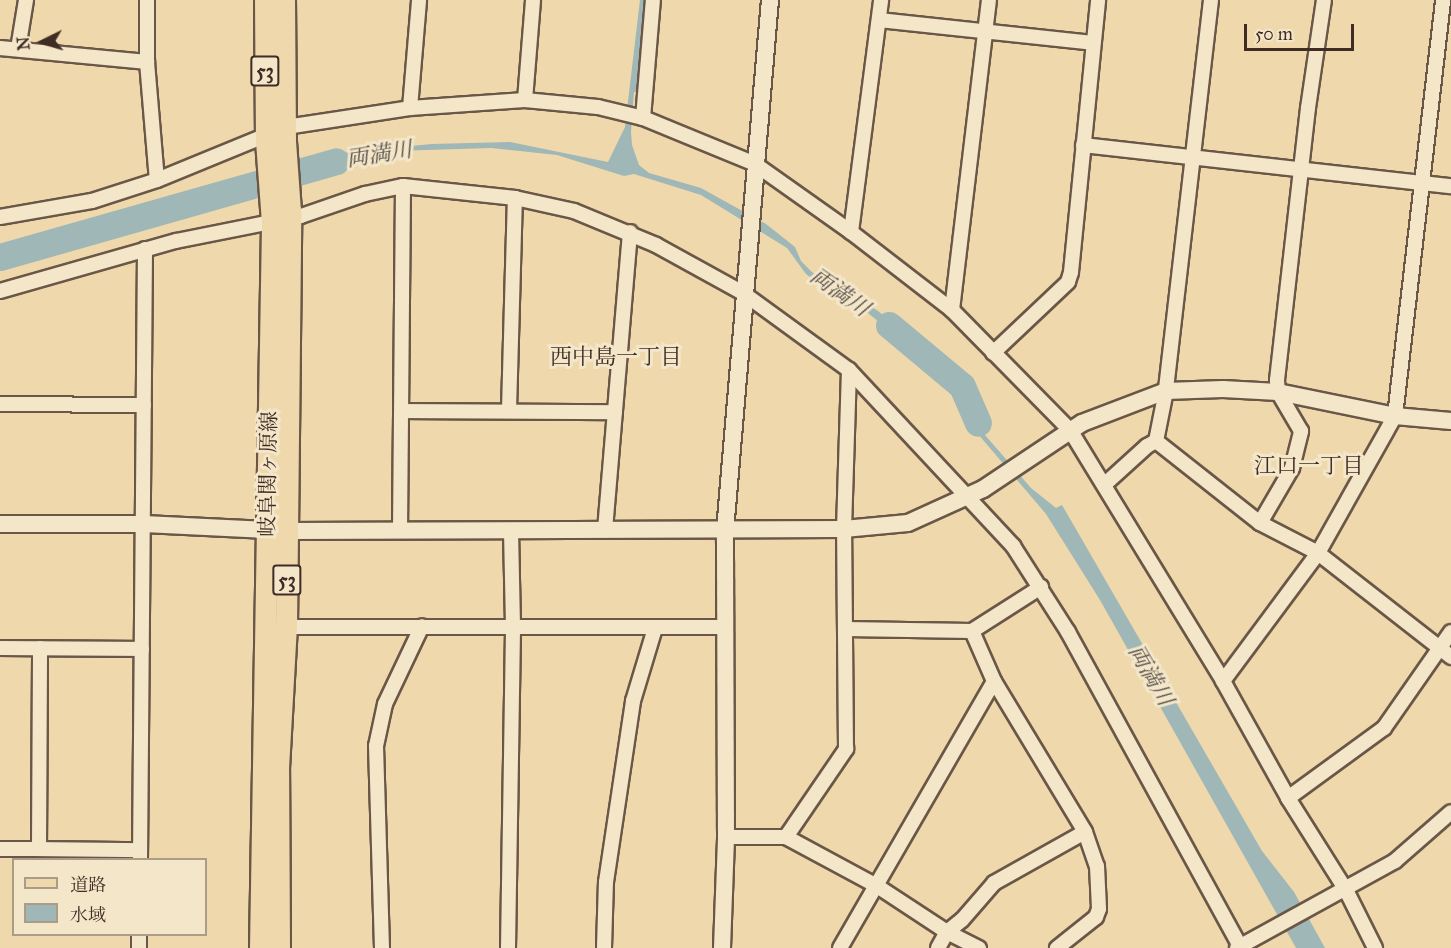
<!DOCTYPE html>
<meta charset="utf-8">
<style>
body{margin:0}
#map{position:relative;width:1451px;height:948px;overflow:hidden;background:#eed8ac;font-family:"IM FELL Great Primer","Noto Serif JP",serif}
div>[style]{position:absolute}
.water>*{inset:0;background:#9fb7b6}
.river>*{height:27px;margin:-13.5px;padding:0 13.5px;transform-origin:13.5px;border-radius:13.5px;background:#9fb7b6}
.roads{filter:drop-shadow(2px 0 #6a5747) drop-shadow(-2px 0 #6a5747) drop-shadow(0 2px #6a5747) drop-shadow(0 -2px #6a5747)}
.minor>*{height:14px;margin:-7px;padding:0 7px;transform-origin:7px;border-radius:7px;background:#f4e6c9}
.tertiary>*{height:16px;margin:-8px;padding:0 8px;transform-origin:8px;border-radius:8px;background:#f4e6c9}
.primary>*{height:21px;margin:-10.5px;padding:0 10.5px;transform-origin:10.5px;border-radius:10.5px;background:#eed8ac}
span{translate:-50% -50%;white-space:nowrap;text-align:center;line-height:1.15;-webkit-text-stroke:6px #f4e6c9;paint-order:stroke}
.shield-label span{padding:2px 4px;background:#f4e6c9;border:2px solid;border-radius:4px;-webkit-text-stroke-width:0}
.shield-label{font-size:20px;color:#3e2c25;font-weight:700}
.street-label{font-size:21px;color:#3e2c25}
.water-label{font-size:22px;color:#564f49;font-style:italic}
.neighbourhood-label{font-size:22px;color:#3e2c25}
.legend{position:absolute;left:12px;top:858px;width:195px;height:78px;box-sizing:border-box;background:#f4e6c9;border:2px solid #ab9c87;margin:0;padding:8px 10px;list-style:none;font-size:18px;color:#3e2c25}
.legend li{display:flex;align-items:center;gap:12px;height:30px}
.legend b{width:30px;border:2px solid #ab9c87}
.north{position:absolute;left:12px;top:12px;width:60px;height:60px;-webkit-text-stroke:4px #f4e6c9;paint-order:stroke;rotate:265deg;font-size:16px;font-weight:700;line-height:24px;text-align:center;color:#3e2c25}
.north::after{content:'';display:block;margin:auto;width:21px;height:27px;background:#3e2c25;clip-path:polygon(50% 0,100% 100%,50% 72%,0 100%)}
.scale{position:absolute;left:1244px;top:24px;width:110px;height:27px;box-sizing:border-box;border:3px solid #3e2c25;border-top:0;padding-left:8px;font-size:18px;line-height:21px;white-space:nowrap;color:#3e2c25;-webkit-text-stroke:4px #f4e6c9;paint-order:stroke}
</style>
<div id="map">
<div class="water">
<div style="clip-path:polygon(640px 0,647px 0,639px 93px,634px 92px,631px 132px,632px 145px,639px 165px,649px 173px,701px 188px,766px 224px,795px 247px,801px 261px,812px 272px,829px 284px,837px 284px,878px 311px,909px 336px,931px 363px,967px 392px,985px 435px,1031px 488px,1056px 508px,1062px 505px,1262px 851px,1294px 892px,1325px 948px,1296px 948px,1100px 600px,1046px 514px,978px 434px,962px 401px,924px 367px,902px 340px,840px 291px,829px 291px,806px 274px,787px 248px,701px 195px,634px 174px,624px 176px,557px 155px,491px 148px,394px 151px,308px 172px,301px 177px,301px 167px,348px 152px,432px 144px,510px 142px,608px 162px,625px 127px)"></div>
</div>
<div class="river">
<div style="left:0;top:257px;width:349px;rotate:-15.9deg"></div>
<div style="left:889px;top:325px;width:95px;rotate:39.9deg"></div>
<div style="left:962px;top:386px;width:40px;rotate:66.6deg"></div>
</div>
<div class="roads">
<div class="minor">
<div style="left:147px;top:0;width:62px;rotate:90deg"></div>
<div style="left:147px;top:62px;width:118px;rotate:85.2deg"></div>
<div style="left:1211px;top:0;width:394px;rotate:96.6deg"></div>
<div style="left:1166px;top:391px;width:51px;rotate:101.3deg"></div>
<div style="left:1156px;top:441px;width:132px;rotate:38.3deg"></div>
<div style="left:1260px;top:523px;width:65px;rotate:27.3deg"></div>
<div style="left:1318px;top:553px;width:169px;rotate:38deg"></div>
<div style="left:879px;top:20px;width:215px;rotate:6.1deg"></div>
<div style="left:0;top:48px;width:148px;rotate:5.4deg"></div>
<div style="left:18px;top:49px;width:50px;rotate:-80.7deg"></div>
<div style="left:525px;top:100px;width:100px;rotate:-85.4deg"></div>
<div style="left:410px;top:108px;width:108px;rotate:-85.2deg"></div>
<div style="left:643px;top:118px;width:118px;rotate:-85.2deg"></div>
<div style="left:1083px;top:145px;width:370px;rotate:6.4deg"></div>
<div style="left:0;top:217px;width:93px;rotate:-9.9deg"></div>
<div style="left:92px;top:201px;width:68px;rotate:-17.9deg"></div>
<div style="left:157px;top:180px;width:139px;rotate:-22.3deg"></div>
<div style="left:286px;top:127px;width:125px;rotate:-8.7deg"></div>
<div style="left:410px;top:108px;width:115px;rotate:-4deg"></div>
<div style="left:525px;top:100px;width:73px;rotate:5.5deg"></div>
<div style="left:598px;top:107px;width:46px;rotate:13.7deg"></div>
<div style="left:643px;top:118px;width:121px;rotate:22.3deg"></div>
<div style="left:755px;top:164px;width:118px;rotate:35.3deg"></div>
<div style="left:851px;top:232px;width:128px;rotate:37.7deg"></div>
<div style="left:952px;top:310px;width:168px;rotate:45.5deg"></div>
<div style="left:1070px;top:430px;width:294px;rotate:58.6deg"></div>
<div style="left:1223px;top:681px;width:134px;rotate:60.9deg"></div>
<div style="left:1288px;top:798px;width:109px;rotate:57.8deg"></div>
<div style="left:1346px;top:890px;width:65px;rotate:63.4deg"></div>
<div style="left:851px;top:232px;width:234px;rotate:-82.6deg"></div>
<div style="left:0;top:291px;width:183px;rotate:-15.9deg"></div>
<div style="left:176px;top:241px;width:127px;rotate:-11.3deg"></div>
<div style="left:301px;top:216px;width:68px;rotate:-19deg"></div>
<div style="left:365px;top:194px;width:39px;rotate:-12deg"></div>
<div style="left:403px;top:186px;width:113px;rotate:6.1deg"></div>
<div style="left:515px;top:198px;width:60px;rotate:12.4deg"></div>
<div style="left:574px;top:211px;width:89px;rotate:22.5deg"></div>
<div style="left:656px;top:245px;width:99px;rotate:28.9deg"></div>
<div style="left:743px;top:293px;width:131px;rotate:36deg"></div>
<div style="left:849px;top:370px;width:241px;rotate:47deg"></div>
<div style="left:1013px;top:546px;width:102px;rotate:57.4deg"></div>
<div style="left:1068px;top:632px;width:360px;rotate:61.3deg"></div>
<div style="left:952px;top:310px;width:312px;rotate:-83.2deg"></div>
<div style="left:993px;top:353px;width:103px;rotate:-43.4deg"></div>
<div style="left:1068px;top:282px;width:10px;rotate:-73deg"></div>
<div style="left:1071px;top:272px;width:273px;rotate:-84.3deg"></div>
<div style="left:0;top:404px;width:144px;rotate:0.4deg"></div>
<div style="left:509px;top:410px;width:212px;rotate:-88.4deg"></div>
<div style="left:403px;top:411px;width:212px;rotate:0.3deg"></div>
<div style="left:1104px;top:485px;width:58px;rotate:-42.2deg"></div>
<div style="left:1147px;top:446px;width:10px;rotate:-29deg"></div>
<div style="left:1260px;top:523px;width:64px;rotate:-59.8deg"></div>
<div style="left:1292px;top:468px;width:38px;rotate:-76deg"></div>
<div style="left:1301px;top:431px;width:45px;rotate:-120.5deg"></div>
<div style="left:1278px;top:392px;width:12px;rotate:-95deg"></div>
<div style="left:1277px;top:380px;width:274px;rotate:-83.5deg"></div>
<div style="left:1308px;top:108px;width:109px;rotate:-81.6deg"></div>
<div style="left:400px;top:530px;width:344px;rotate:-89.5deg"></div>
<div style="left:605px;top:530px;width:299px;rotate:-85.2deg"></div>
<div style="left:286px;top:627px;width:439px"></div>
<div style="left:845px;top:629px;width:127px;rotate:0.9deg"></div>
<div style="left:972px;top:631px;width:82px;rotate:-32.5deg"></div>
<div style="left:972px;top:631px;width:55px;rotate:66.3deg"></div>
<div style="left:994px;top:681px;width:176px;rotate:58.9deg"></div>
<div style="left:1085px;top:832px;width:36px;rotate:71deg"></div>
<div style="left:1097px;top:866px;width:43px;rotate:87.3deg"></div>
<div style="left:1099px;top:909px;width:9px;rotate:111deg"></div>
<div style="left:1096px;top:917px;width:50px;rotate:141.5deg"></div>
<div style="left:0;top:648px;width:142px;rotate:0.4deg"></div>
<div style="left:1223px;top:681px;width:159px;rotate:-53.4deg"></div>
<div style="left:1318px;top:553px;width:157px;rotate:-60.7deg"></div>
<div style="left:1395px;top:416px;width:419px;rotate:-83.4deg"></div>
<div style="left:1288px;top:798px;width:119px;rotate:-36.1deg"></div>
<div style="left:1384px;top:728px;width:117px;rotate:-55.1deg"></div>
<div style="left:726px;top:837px;width:60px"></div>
<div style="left:786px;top:837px;width:103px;rotate:28.3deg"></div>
<div style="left:877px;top:886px;width:84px;rotate:33.3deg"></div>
<div style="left:947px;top:932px;width:36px;rotate:27deg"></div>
<div style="left:786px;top:837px;width:107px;rotate:-55.7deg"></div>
<div style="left:846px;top:749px;width:220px;rotate:-90.5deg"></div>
<div style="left:844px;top:529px;width:159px;rotate:-88.2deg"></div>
<div style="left:0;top:849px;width:39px"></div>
<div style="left:39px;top:849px;width:201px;rotate:-89.7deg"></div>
<div style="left:39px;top:849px;width:101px;rotate:0.6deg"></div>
<div style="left:140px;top:860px;width:611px;rotate:-89.53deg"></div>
<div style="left:139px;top:948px;width:14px;rotate:-90deg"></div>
<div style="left:382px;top:948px;width:202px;rotate:-91.7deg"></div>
<div style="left:376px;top:746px;width:43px;rotate:-77.9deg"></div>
<div style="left:385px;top:704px;width:86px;rotate:-64.6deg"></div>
<div style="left:508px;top:948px;width:322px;rotate:-89.1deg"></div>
<div style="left:513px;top:626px;width:95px;rotate:-91.2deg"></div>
<div style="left:604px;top:948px;width:66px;rotate:-88.3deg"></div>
<div style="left:606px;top:882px;width:183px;rotate:-81.5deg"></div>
<div style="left:633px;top:701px;width:76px;rotate:-73.2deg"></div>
<div style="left:840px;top:948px;width:308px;rotate:-60deg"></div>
<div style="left:938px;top:948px;width:18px;rotate:-61deg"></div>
<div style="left:947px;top:932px;width:19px;rotate:-39deg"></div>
<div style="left:962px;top:920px;width:49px;rotate:-49.1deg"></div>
<div style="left:994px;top:883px;width:104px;rotate:-29.3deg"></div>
<div style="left:1237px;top:948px;width:180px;rotate:-28.8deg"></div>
<div style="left:1395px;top:861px;width:74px;rotate:-41.2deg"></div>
</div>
<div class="tertiary">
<div style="left:0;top:524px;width:144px"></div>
<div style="left:144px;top:524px;width:144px;rotate:2.8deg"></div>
<div style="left:288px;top:531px;width:556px;rotate:-0.21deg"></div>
<div style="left:844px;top:529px;width:64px;rotate:-5.4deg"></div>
<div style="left:908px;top:523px;width:82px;rotate:-24.4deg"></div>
<div style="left:983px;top:489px;width:119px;rotate:-33.7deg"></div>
<div style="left:1082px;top:423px;width:90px;rotate:-20.9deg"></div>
<div style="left:1166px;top:391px;width:57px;rotate:-2deg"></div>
<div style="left:1223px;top:389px;width:55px;rotate:3.1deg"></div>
<div style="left:1278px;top:392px;width:119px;rotate:11.6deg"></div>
<div style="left:1395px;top:416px;width:56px;rotate:5.1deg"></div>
<div style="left:722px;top:948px;width:111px;rotate:-87.9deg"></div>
<div style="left:726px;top:837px;width:306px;rotate:-90.2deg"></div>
<div style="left:725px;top:531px;width:533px;rotate:-85.16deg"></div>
</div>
<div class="primary">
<div style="left:260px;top:948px;width:726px;rotate:-89.05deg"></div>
<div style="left:272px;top:222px;width:81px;rotate:-94.2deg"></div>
<div style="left:266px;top:141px;width:141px;rotate:-90.4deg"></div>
<div style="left:279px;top:948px;width:180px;rotate:-90.3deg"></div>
<div style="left:278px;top:768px;width:141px;rotate:-86.8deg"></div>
<div style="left:286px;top:627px;width:416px;rotate:-89.4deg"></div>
<div style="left:290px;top:211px;width:70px;rotate:-94.1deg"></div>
<div style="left:285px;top:141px;width:141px;rotate:-90.4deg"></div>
</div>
</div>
<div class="shield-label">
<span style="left:265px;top:71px">53</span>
<span style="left:287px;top:580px">53</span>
</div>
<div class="street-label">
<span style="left:268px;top:474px;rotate:-89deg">岐阜関ヶ原線</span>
</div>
<div class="water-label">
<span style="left:379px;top:154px;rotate:-9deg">両満川</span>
<span style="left:840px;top:292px;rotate:35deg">両満川</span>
<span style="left:1151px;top:675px;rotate:60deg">両満川</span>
</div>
<div class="neighbourhood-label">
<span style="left:616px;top:357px">西中島一丁目</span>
<span style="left:1309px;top:466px">江口一丁目</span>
</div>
<ul class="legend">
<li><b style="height:8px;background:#eed8ac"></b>道路</li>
<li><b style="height:16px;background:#9fb7b6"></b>水域</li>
</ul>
<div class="north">N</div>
<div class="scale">50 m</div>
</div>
